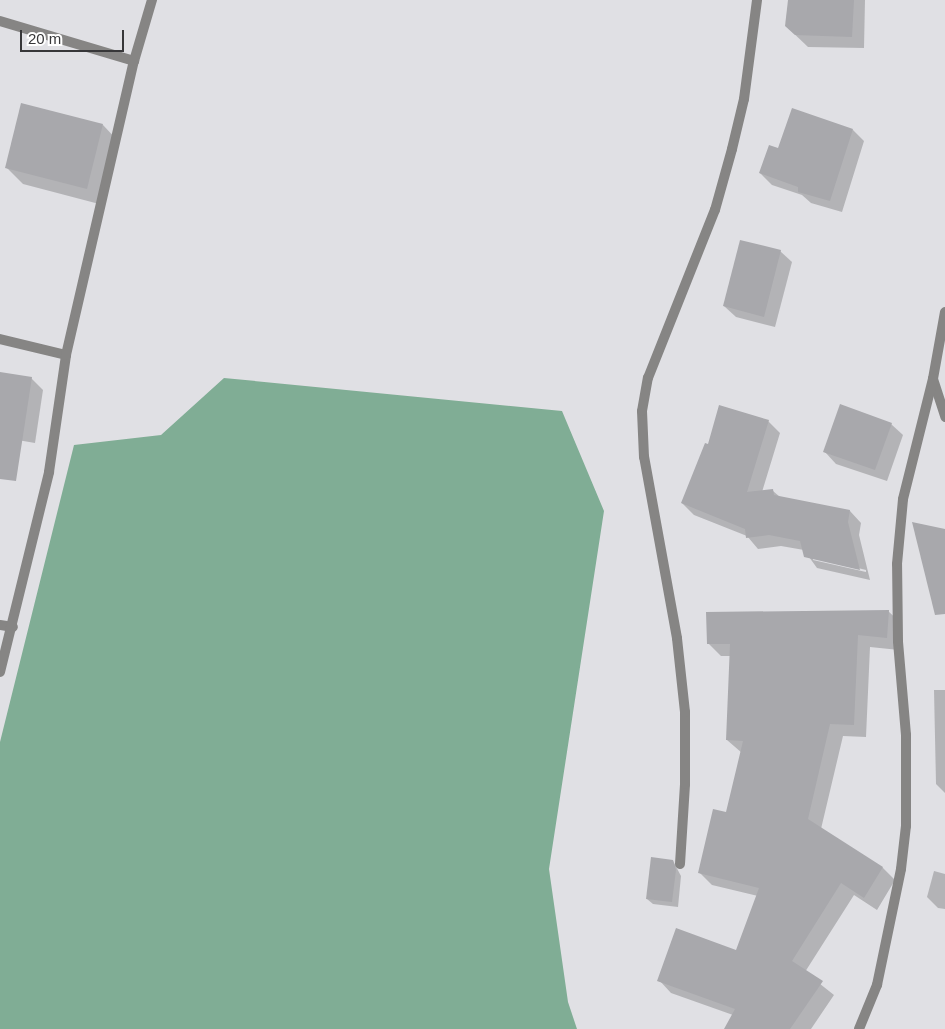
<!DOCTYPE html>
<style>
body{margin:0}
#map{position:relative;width:945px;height:1029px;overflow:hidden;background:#e0e0e4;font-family:Arial,sans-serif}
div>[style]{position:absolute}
.forest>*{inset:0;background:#80ad95}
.shadow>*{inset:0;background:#0003}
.building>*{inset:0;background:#a8a8ac}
.minor>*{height:10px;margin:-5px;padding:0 5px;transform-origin:5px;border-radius:5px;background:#868584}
span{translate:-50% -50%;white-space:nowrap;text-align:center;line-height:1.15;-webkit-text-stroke:4px #fff;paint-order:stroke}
.scale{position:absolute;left:20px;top:30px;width:104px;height:22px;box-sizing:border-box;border:2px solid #373739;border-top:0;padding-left:6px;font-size:15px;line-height:18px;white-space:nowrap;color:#373739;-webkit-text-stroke:4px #fff;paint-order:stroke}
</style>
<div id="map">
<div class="forest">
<div style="clip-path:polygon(224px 378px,562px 411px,604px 511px,549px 869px,568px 1002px,577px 1029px,0 1029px,0 742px,74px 445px,161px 435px)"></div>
</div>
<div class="shadow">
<div style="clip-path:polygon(789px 0,865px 0,864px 48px,808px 47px,786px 26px)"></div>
<div style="clip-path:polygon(103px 125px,119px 142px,103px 205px,23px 184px,6px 167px)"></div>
<div style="clip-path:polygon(853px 130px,864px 141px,842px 212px,811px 203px,802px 195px,772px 185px,760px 173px,779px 150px)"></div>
<div style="clip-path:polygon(780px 251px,792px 262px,775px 327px,736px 317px,724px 306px)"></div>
<div style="clip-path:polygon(0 373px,31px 378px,43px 390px,35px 443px,0 437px)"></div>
<div style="clip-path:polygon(evenodd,768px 421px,780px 433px,762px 492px,773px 491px,780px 497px,850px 511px,861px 523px,859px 535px,870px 580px,817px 568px,804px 550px,781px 546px,758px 549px,747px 536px,694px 515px,682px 503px,708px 446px,768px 421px,813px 557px,866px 570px,866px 572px,813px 560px,813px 557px)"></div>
<div style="clip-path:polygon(891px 424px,903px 435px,887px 481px,836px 464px,825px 452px)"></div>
<div style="clip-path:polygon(888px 611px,901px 623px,899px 650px,870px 647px,866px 737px,843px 736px,821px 829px,883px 868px,895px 880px,877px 910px,854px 895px,805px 972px,834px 995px,811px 1029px,725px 1029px,733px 1015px,671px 993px,659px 980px,737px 952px,758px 896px,712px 885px,699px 872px,727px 814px,742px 753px,727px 740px,731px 656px,721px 656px,708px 643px)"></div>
<div style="clip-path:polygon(934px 690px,945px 690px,945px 793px,936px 784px)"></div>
<div style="clip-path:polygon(673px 861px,681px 876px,678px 907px,653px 904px,647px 899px)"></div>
<div style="clip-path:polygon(934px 871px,945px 874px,945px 909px,938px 908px,927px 897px)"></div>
</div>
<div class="building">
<div style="clip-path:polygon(788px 0,854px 0,852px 37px,795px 35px,785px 26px)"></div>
<div style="clip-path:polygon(21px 103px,103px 124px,87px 189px,5px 168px)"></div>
<div style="clip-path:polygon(792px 108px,853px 129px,830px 201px,798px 192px,798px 187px,759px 173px,769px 145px,778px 148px)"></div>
<div style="clip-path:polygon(740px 240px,781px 250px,764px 317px,723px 306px)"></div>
<div style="clip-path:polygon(0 372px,32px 377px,16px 481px,0 479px)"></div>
<div style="clip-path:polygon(840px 404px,892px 423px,875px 470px,823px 452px)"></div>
<div style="clip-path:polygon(719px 405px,769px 420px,747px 492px,773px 489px,774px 495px,850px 510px,848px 522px,860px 570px,804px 557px,800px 541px,769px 535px,746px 538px,745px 529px,681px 503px,705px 443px,708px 444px)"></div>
<div style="clip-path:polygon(912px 522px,945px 529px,945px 614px,935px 615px)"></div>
<div style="clip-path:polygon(889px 610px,887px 638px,858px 635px,854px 725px,830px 724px,808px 819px,883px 867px,864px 898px,841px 883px,792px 961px,823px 981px,790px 1029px,724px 1029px,735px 1009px,657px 981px,676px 928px,736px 950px,759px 888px,698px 873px,713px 809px,726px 812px,743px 741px,726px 740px,730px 644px,707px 644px,706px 612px)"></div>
<div style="clip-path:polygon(651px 857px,673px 860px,676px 870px,672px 902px,646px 899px)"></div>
</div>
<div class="minor">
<div style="left:0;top:21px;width:140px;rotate:16.6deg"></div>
<div style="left:945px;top:312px;width:68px;rotate:100.2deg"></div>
<div style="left:933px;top:379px;width:40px;rotate:72deg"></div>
<div style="left:0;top:339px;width:68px;rotate:13.6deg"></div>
<div style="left:0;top:625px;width:13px;rotate:9deg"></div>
<div style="left:0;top:672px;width:206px;rotate:-76.2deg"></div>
<div style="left:49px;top:472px;width:118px;rotate:-81.7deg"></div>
<div style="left:66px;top:355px;width:302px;rotate:-77deg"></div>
<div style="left:134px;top:61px;width:64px;rotate:-73.6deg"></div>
<div style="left:680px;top:864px;width:80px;rotate:-86.4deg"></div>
<div style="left:685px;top:784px;width:72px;rotate:-90deg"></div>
<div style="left:685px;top:712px;width:74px;rotate:-96.2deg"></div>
<div style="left:677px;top:638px;width:184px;rotate:-100.3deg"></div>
<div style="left:644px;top:457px;width:46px;rotate:-92.5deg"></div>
<div style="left:642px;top:411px;width:34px;rotate:-80deg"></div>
<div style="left:648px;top:378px;width:181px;rotate:-68.3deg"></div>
<div style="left:715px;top:210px;width:63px;rotate:-74.4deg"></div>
<div style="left:732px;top:149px;width:51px;rotate:-76.5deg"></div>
<div style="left:744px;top:99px;width:100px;rotate:-82.5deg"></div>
<div style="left:859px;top:1029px;width:48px;rotate:-67.8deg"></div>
<div style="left:877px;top:985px;width:118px;rotate:-78.3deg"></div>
<div style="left:901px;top:869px;width:43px;rotate:-83.4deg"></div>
<div style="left:906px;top:826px;width:91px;rotate:-90deg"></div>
<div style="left:906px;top:735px;width:94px;rotate:-94.9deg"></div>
<div style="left:898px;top:641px;width:77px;rotate:-90.7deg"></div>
<div style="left:897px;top:564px;width:65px;rotate:-84.7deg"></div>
<div style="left:903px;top:499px;width:124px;rotate:-76deg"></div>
</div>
<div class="scale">20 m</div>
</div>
